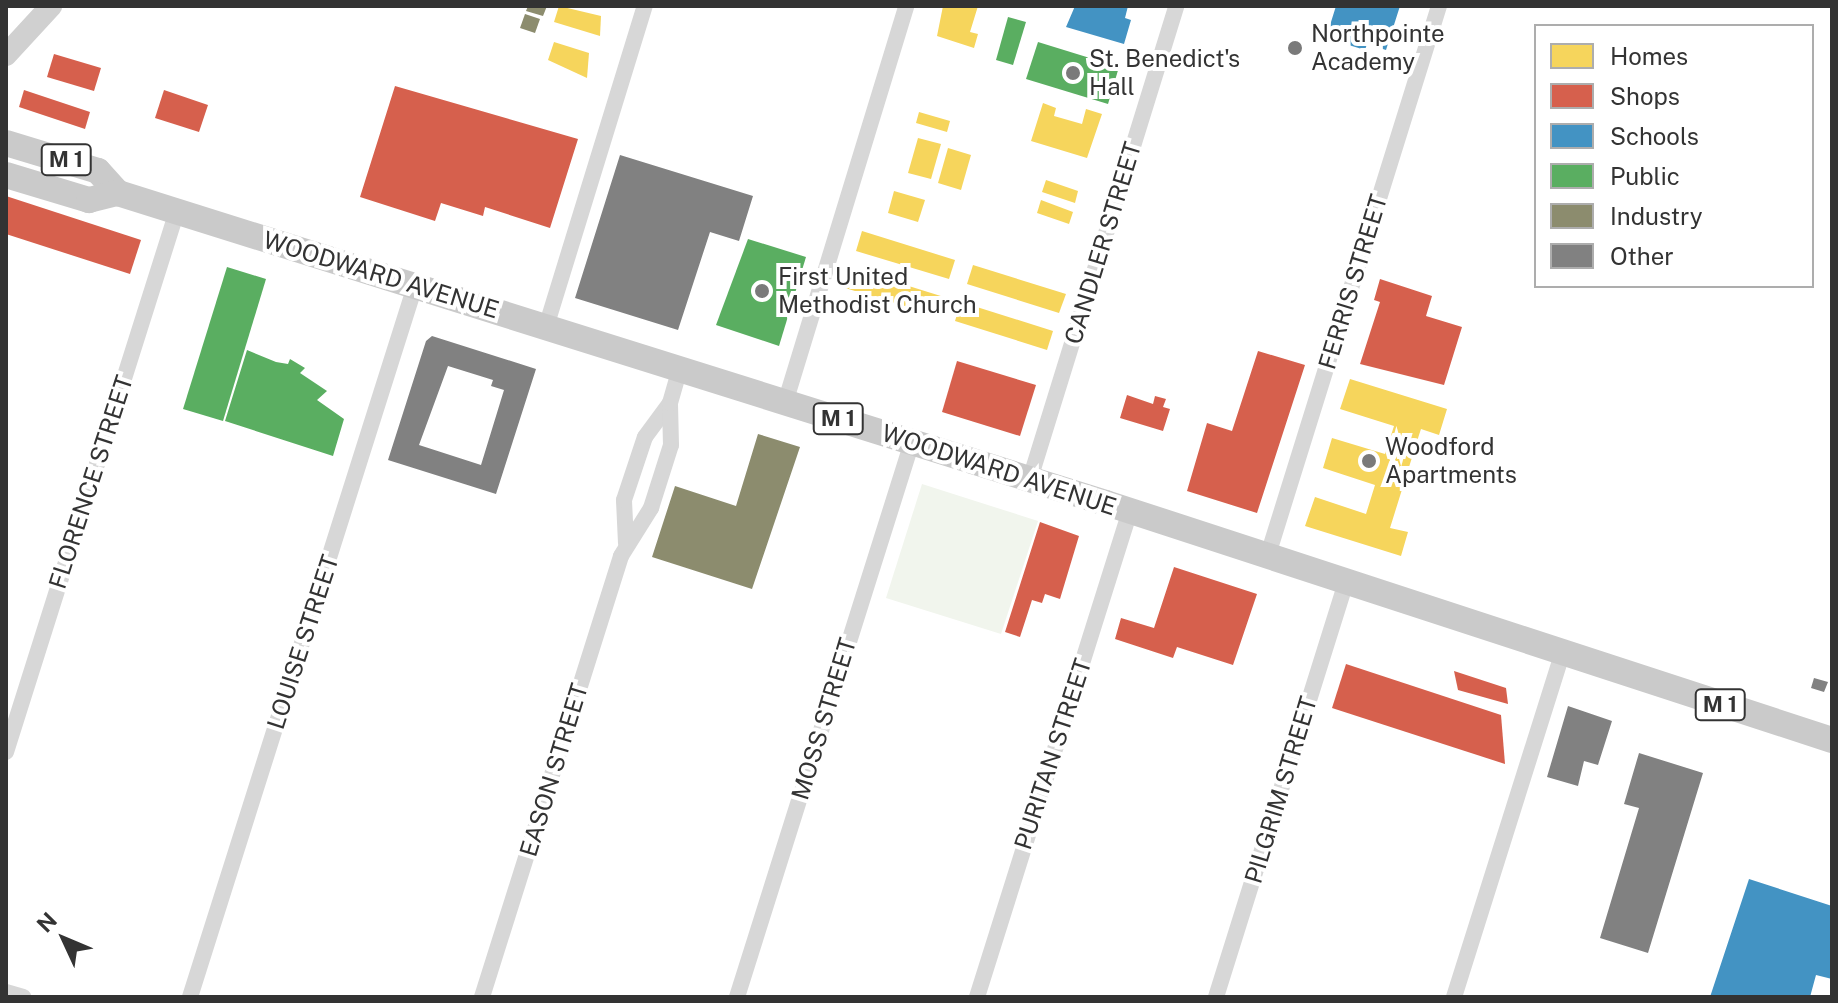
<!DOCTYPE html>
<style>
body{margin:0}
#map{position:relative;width:1838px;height:1003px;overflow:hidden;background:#fff;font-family:"Public Sans",sans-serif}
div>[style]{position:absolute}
.green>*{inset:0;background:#f1f5ed}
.homes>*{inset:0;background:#f6d55c}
.shops>*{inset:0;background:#d6604d}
.schools>*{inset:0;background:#4393c3}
.public>*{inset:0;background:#5aae61}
.industry>*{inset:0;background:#8c8c6e}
.building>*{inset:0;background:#818181}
.minor>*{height:16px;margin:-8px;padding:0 8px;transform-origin:8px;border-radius:8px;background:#d7d7d7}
.secondary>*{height:22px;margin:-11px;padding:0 11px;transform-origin:11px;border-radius:11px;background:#d0d0d0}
.primary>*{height:26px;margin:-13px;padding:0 13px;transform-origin:13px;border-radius:13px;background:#cacaca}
.dots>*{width:22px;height:22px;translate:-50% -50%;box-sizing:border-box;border:4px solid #fff;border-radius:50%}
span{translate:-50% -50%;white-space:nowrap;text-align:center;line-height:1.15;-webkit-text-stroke:8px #fff;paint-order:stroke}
.shield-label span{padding:2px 6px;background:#fff;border:2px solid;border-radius:6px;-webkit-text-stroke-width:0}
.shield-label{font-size:22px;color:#333;font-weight:700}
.poi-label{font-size:24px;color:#333}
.left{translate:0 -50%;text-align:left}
.street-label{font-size:24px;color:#333}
.frame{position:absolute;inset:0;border:8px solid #333;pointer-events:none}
.legend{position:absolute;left:1534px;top:24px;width:280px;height:264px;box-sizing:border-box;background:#fff;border:2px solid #adadad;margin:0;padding:10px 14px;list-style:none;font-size:24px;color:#333}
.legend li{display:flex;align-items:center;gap:16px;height:40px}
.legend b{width:40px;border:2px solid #adadad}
.north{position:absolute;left:24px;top:899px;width:80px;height:80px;-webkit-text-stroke:6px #fff;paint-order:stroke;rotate:314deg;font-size:22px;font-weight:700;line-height:32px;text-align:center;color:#333}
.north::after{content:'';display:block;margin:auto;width:28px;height:36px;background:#333;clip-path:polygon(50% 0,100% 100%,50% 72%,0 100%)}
</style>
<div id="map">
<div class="green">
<div style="clip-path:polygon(922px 484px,1038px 521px,1001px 634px,886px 598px)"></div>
</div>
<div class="homes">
<div style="clip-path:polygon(559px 6px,601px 16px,600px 36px,554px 22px)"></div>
<div style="clip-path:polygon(943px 6px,978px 6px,970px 32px,978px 34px,974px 48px,937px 36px)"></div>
<div style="clip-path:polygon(554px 42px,589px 53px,587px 78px,548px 60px)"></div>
<div style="clip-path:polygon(1043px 103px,1056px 108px,1054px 116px,1082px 124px,1086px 109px,1102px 114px,1087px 158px,1031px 141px)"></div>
<div style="clip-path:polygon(919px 112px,950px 121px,947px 132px,916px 123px)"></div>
<div style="clip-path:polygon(918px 138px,941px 144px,931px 179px,908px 173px)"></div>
<div style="clip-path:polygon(948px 148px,971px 155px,961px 190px,938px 183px)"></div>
<div style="clip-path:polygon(1046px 180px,1078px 191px,1075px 203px,1042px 192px)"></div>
<div style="clip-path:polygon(894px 191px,925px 200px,918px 222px,888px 213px)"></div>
<div style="clip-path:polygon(1041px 200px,1073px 212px,1069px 224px,1037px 213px)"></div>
<div style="clip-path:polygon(862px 231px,955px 260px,949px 279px,856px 251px)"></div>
<div style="clip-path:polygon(973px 265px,1066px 294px,1059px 313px,967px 284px)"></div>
<div style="clip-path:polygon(851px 268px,944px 297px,938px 316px,845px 288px)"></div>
<div style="clip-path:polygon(961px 302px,1053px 331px,1047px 350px,955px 321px)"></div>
<div style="clip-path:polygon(1350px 379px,1447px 409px,1439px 435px,1421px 429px,1419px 435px,1390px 528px,1408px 532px,1401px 556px,1305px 526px,1315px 497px,1366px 514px,1375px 485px,1323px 468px,1332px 438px,1385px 454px,1394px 426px,1340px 409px)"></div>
</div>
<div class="shops">
<div style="clip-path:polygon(54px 54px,101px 68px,94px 91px,47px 77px)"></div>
<div style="clip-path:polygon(395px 86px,578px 139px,550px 228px,485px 207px,483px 216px,441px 203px,435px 221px,360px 197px)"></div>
<div style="clip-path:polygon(24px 90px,90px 112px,85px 129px,19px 107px)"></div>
<div style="clip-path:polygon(164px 90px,208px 105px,199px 132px,155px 118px)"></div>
<div style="clip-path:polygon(6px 196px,141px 240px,130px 274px,6px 234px)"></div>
<div style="clip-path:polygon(1380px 279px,1432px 296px,1426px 316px,1462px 327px,1444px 385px,1360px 364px,1380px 302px,1374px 300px)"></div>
<div style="clip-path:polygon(1258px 351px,1305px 365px,1257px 513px,1187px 491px,1207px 423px,1232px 431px)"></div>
<div style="clip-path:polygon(957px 361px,1036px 385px,1020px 436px,942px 412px)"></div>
<div style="clip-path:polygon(1127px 395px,1153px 404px,1155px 396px,1166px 399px,1163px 407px,1170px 409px,1163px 431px,1120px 418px)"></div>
<div style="clip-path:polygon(1040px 522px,1079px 536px,1060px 599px,1045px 594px,1042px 603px,1032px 600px,1020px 637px,1005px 632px)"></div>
<div style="clip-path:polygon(1174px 567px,1257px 594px,1233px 665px,1177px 647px,1173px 658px,1115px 639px,1121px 618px,1154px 628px)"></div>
<div style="clip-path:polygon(1346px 664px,1501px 715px,1505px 764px,1332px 708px)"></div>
<div style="clip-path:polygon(1454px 671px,1506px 688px,1508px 704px,1458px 690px)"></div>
</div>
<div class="schools">
<div style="clip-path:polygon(1128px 6px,1125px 18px,1131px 20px,1124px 44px,1066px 27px,1075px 6px)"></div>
<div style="clip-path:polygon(1336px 6px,1400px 6px,1386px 50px,1367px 44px,1365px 50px,1326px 38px)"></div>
<div style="clip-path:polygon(1749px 879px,1832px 906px,1832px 979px,1816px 975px,1810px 997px,1710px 997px)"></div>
</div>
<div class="public">
<div style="clip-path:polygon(1008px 17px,1026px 22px,1013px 65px,996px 60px)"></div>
<div style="clip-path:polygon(1038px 42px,1119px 67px,1108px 104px,1026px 79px)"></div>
<div style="clip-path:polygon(748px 239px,806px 257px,779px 346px,716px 325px)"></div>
<div style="clip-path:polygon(227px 267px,266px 279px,223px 421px,183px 409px)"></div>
<div style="clip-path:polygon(247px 350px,276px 362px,288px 364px,290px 359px,305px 368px,300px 373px,327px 391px,317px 400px,344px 419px,333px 456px,225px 421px)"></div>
</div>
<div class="industry">
<div style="clip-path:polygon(528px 6px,547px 6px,543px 16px,526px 11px)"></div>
<div style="clip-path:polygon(525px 14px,540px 19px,535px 33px,520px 28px)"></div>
<div style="clip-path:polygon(758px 434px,800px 447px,752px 589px,652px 557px,675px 486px,736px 506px)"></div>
</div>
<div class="building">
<div style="clip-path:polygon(620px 155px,753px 196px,739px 241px,710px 232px,678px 330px,575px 298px)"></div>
<div style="clip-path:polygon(evenodd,432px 336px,536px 369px,496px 494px,388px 460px,426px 341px,432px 336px,448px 366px,493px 380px,491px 386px,504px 390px,481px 465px,419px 445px,448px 366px)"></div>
<div style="clip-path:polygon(1814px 678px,1828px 682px,1824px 692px,1811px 688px)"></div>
<div style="clip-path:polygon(1568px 706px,1612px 721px,1598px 765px,1584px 761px,1578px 786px,1547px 777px)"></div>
<div style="clip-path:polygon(1639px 753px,1703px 773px,1648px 953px,1600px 938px,1639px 808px,1624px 804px)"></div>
</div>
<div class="minor">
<div style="left:546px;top:327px;width:336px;rotate:-72.9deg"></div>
<div style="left:785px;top:403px;width:415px;rotate:-73deg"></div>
<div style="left:1030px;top:479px;width:495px;rotate:-72.8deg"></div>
<div style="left:626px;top:543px;width:43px;rotate:-92.7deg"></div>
<div style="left:624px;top:500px;width:66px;rotate:-71.6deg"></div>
<div style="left:645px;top:437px;width:42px;rotate:-53.7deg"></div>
<div style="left:1267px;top:558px;width:578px;rotate:-72.69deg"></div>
<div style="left:6px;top:752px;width:567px;rotate:-72.46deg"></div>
<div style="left:6px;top:992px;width:18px;rotate:16deg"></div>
<div style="left:190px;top:997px;width:746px;rotate:-72.44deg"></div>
<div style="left:482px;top:997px;width:462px;rotate:-72.5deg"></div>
<div style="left:621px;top:556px;width:57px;rotate:-58deg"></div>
<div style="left:651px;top:508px;width:66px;rotate:-72.4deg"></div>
<div style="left:671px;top:445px;width:42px;rotate:-91.4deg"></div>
<div style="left:670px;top:403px;width:35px;rotate:-74deg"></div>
<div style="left:737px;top:997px;width:582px;rotate:-72.5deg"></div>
<div style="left:977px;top:997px;width:510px;rotate:-72.53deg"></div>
<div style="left:1216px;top:997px;width:434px;rotate:-72.6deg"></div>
<div style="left:1454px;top:997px;width:360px;rotate:-72.5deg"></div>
</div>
<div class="secondary">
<div style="left:6px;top:55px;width:67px;rotate:-47.4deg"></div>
</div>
<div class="primary">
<div style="left:6px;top:143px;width:96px;rotate:16.9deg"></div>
<div style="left:98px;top:171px;width:30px;rotate:48deg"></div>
<div style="left:118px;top:193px;width:1035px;rotate:17.42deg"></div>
<div style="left:1106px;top:503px;width:764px;rotate:18.08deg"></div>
<div style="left:6px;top:175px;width:87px;rotate:16.8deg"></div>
<div style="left:89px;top:200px;width:30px;rotate:-14deg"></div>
</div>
<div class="dots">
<div style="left:1295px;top:48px;background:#7a7a7a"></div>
<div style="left:1073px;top:73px;background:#7a7a7a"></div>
<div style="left:762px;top:291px;background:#7a7a7a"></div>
<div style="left:1369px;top:461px;background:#7a7a7a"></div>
</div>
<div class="shield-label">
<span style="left:66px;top:160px">M 1</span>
<span style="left:838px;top:419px">M 1</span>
<span style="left:1720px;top:705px">M 1</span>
</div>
<div class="poi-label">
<span class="left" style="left:1311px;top:48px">Northpointe<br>Academy</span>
<span class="left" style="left:1089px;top:73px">St. Benedict's<br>Hall</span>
<span class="left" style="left:778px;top:291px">First United<br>Methodist Church</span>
<span class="left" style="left:1385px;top:461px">Woodford<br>Apartments</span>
</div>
<div class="street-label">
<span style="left:1103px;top:243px;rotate:-73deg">CANDLER STREET</span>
<span style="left:381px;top:275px;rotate:17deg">WOODWARD AVENUE</span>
<span style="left:1353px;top:282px;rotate:-73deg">FERRIS STREET</span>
<span style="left:999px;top:470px;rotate:18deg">WOODWARD AVENUE</span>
<span style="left:91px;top:482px;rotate:-72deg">FLORENCE STREET</span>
<span style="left:303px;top:642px;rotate:-72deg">LOUISE STREET</span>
<span style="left:824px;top:719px;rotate:-73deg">MOSS STREET</span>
<span style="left:1053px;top:754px;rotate:-72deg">PURITAN STREET</span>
<span style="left:554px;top:770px;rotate:-73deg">EASON STREET</span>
<span style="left:1281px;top:790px;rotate:-73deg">PILGRIM STREET</span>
</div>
<div class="frame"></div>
<ul class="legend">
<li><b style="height:22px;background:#f6d55c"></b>Homes</li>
<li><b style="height:22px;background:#d6604d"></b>Shops</li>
<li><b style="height:22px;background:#4393c3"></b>Schools</li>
<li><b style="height:22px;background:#5aae61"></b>Public</li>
<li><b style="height:22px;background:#8c8c6e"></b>Industry</li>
<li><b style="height:22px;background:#818181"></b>Other</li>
</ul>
<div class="north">N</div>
</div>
